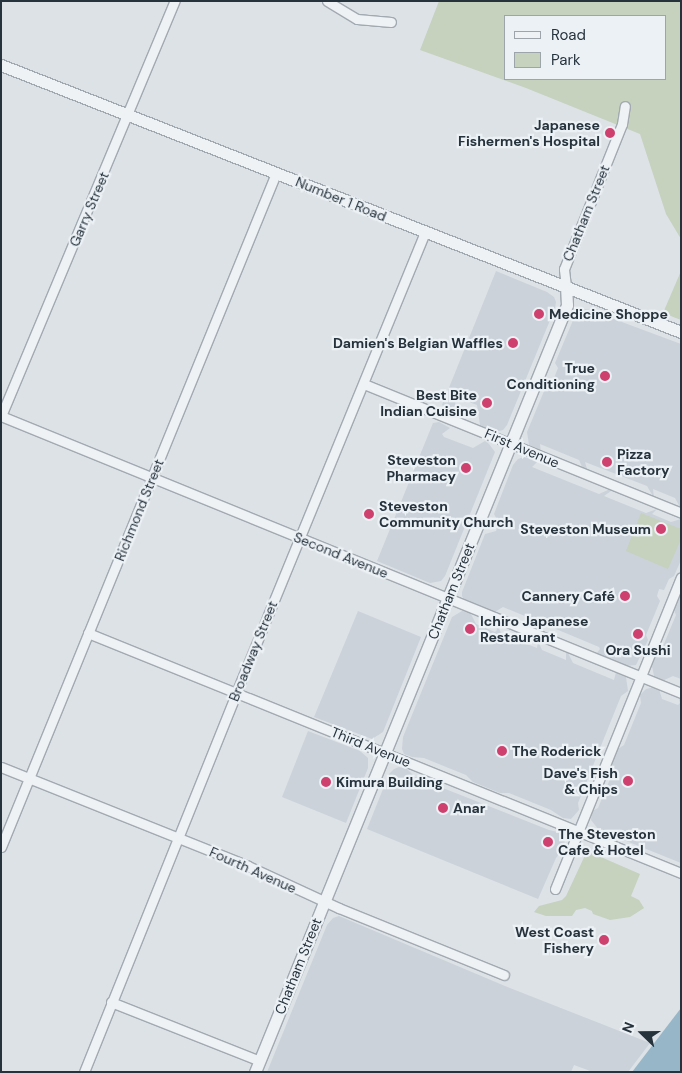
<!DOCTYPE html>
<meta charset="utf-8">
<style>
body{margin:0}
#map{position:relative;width:682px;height:1073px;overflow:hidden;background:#dde2e7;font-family:"DM Sans",sans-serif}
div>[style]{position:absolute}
.built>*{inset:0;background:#cbd2d9}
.green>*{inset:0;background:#c6d1be}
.water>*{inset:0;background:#97b7c8}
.roads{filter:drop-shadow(1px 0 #a2aab1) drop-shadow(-1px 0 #a2aab1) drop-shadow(0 1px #a2aab1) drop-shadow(0 -1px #a2aab1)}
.minor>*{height:9px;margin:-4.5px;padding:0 4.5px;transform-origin:4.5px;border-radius:4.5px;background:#eff2f5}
.tertiary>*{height:11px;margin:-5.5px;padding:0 5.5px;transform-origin:5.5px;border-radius:5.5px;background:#eff2f5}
.dots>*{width:14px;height:14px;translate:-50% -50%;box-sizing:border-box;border:2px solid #ecf1f5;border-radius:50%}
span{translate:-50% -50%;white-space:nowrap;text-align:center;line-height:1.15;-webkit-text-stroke:4.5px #ecf1f5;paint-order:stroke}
.poi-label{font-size:14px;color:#26333d;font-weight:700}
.right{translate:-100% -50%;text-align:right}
.left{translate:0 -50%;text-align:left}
.street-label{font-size:14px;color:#26333d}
.frame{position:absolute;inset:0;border:2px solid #26333d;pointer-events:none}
.legend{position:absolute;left:504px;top:15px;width:162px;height:65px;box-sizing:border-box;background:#ecf1f5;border:1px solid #9da5ab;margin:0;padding:6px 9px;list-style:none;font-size:15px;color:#26333d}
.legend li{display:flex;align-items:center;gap:10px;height:25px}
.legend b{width:25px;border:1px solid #9da5ab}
.north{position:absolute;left:617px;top:1008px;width:50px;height:50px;-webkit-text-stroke:4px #ecf1f5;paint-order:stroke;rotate:292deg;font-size:14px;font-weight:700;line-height:20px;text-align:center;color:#26333d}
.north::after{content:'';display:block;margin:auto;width:18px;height:22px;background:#26333d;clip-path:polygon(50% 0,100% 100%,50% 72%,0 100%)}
</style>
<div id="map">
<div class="built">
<div style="clip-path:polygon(496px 271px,547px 292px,554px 297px,556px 302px,555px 308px,507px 425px,503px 430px,496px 432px,480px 425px,477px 405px,456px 397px,454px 414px,442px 405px)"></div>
<div style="clip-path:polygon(587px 309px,681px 344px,681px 509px,675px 498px,653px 489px,654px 498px,647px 486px,585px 462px,587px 469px,583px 469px,579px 460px,540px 444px,541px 452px,529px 445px,527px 432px,547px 384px,554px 378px,558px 368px,555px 363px,574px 318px,580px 310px)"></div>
<div style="clip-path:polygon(439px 422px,450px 428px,442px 434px,444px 437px,473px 448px,485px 441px,489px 444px,495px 452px,445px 576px,441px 581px,430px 583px,377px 561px,433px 423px)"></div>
<div style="clip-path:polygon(524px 457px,538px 461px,532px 467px,599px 494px,610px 489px,611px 491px,604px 496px,646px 513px,657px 509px,652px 514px,671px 522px,681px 519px,681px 560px,674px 576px,669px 579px,664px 590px,659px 589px,657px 596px,660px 601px,646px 635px,648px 640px,636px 665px,625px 666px,596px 654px,600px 649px,599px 647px,503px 607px,493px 613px,465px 601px,462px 596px,462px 592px,485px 534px,496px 531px,499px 523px,494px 514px,513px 465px,518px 459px)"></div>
<div style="clip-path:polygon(681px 594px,681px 679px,673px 676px,662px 681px,654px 676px,652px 666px,655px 658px,659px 656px,676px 615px,674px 610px)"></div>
<div style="clip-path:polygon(358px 611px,421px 637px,383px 732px,372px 739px,314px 717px)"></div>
<div style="clip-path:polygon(462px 611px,470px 612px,476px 624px,495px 632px,497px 630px,496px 624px,502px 634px,537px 648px,538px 641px,542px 650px,566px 660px,566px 653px,568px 653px,573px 663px,614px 680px,616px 672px,626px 677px,628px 691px,621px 696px,578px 803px,579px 810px,571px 819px,563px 818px,551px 810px,509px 793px,500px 793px,473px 782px,466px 775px,424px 758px,412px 757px,404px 754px,402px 749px,403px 737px,452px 617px)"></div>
<div style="clip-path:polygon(654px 687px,659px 689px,662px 699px,678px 705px,680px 703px,679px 699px,681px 700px,681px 863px,599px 830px,591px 820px,592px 811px,598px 808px,613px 772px,611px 766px,618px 749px,624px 745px,641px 703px,640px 695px,646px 689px)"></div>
<div style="clip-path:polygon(308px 731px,360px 751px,368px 758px,368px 768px,346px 823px,282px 797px)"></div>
<div style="clip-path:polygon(399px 767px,407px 769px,415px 777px,549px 830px,562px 833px,565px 838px,564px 847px,556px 858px,538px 899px,367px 829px,389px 774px,394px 769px)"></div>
<div style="clip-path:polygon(339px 916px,505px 986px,650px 1043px,628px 1072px,593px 1072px,574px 1065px,571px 1072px,267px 1072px,327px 925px,333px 918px)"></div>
</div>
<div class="green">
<div style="clip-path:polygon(evenodd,439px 1px,681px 1px,681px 239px,666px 214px,640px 134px,526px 88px,420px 50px,439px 1px,506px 16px,666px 16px,666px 79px,506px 79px,506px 16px)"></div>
<div style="clip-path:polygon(681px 271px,681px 320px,663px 313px)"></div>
<div style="clip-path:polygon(641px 513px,681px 529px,681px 539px,668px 569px,626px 551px)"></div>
<div style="clip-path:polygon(587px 851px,640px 874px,631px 896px,639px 900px,644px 908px,630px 917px,610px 920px,593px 914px,592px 911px,585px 908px,576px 910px,572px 916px,546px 916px,534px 912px,539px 906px,562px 900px,566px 896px)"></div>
</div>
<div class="water">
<div style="clip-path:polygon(681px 1008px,681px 1072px,632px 1072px)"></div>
</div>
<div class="roads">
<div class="minor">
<div style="left:327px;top:1px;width:35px;rotate:31deg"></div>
<div style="left:357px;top:19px;width:34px;rotate:5deg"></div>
<div style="left:566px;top:286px;width:17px;rotate:-97deg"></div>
<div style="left:564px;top:269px;width:156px;rotate:-68.2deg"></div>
<div style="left:622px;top:124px;width:18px;rotate:-81deg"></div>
<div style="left:364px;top:384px;width:342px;rotate:22.1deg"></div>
<div style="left:1px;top:416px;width:734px;rotate:22.16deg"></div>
<div style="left:1px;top:416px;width:450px;rotate:-67.3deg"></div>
<div style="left:88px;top:633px;width:640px;rotate:22.03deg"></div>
<div style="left:1px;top:767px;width:266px;rotate:21.8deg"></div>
<div style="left:248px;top:866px;width:100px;rotate:24.8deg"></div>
<div style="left:339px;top:908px;width:178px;rotate:22.1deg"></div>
<div style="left:1px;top:847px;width:728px;rotate:-67.8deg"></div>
<div style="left:555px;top:889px;width:336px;rotate:-68deg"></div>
<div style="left:111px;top:1002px;width:160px;rotate:21.6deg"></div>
<div style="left:84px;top:1072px;width:408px;rotate:-68.1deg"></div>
<div style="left:236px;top:693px;width:498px;rotate:-67.7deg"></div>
</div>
<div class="tertiary">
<div style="left:1px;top:65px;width:731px;rotate:21.44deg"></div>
<div style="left:255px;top:1072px;width:828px;rotate:-67.86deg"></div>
<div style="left:567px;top:305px;width:19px;rotate:-93deg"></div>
</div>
</div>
<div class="dots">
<div style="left:610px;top:133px;background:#ce406e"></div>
<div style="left:539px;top:314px;background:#ce406e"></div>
<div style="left:513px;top:343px;background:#ce406e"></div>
<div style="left:605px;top:376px;background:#ce406e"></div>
<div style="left:487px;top:403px;background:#ce406e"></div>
<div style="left:607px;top:462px;background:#ce406e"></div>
<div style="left:466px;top:468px;background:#ce406e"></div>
<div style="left:369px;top:514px;background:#ce406e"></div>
<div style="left:661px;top:529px;background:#ce406e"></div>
<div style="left:625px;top:596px;background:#ce406e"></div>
<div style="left:470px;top:629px;background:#ce406e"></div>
<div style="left:638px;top:634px;background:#ce406e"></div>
<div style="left:502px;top:751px;background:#ce406e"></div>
<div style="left:628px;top:781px;background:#ce406e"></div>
<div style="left:326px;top:782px;background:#ce406e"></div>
<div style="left:443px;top:808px;background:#ce406e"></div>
<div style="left:548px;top:842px;background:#ce406e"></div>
<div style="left:604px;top:940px;background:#ce406e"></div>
</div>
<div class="poi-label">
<span class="right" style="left:600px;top:133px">Japanese<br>Fishermen's Hospital</span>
<span class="left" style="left:549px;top:314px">Medicine Shoppe</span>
<span class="right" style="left:503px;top:343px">Damien's Belgian Waffles</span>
<span class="right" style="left:595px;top:376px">True<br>Conditioning</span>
<span class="right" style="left:477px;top:403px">Best Bite<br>Indian Cuisine</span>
<span class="left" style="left:617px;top:462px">Pizza<br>Factory</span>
<span class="right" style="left:456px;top:468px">Steveston<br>Pharmacy</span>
<span class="left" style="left:379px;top:514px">Steveston<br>Community Church</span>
<span class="right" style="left:651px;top:529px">Steveston Museum</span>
<span class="right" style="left:615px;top:596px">Cannery Café</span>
<span class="left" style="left:480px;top:629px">Ichiro Japanese<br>Restaurant</span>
<span style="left:638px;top:650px">Ora Sushi</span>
<span class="left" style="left:512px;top:751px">The Roderick</span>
<span class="right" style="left:618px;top:781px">Dave's Fish<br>&amp; Chips</span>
<span class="left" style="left:336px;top:782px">Kimura Building</span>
<span class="left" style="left:453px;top:808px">Anar</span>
<span class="left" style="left:558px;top:842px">The Steveston<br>Cafe &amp; Hotel</span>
<span class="right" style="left:594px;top:940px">West Coast<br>Fishery</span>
</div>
<div class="street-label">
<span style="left:341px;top:199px;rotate:22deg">Number 1 Road</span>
<span style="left:89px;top:209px;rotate:-67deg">Garry Street</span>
<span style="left:586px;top:213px;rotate:-68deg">Chatham Street</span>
<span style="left:522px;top:448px;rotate:23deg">First Avenue</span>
<span style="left:139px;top:510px;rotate:-68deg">Richmond Street</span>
<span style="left:341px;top:555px;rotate:22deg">Second Avenue</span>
<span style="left:451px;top:591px;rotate:-68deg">Chatham Street</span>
<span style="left:253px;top:651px;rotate:-68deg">Broadway Street</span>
<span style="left:371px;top:747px;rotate:22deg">Third Avenue</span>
<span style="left:253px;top:870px;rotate:24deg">Fourth Avenue</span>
<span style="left:298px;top:966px;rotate:-68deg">Chatham Street</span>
</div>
<div class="frame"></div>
<ul class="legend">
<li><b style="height:6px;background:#eff2f5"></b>Road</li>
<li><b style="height:14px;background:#c6d1be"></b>Park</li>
</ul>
<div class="north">N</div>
</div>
